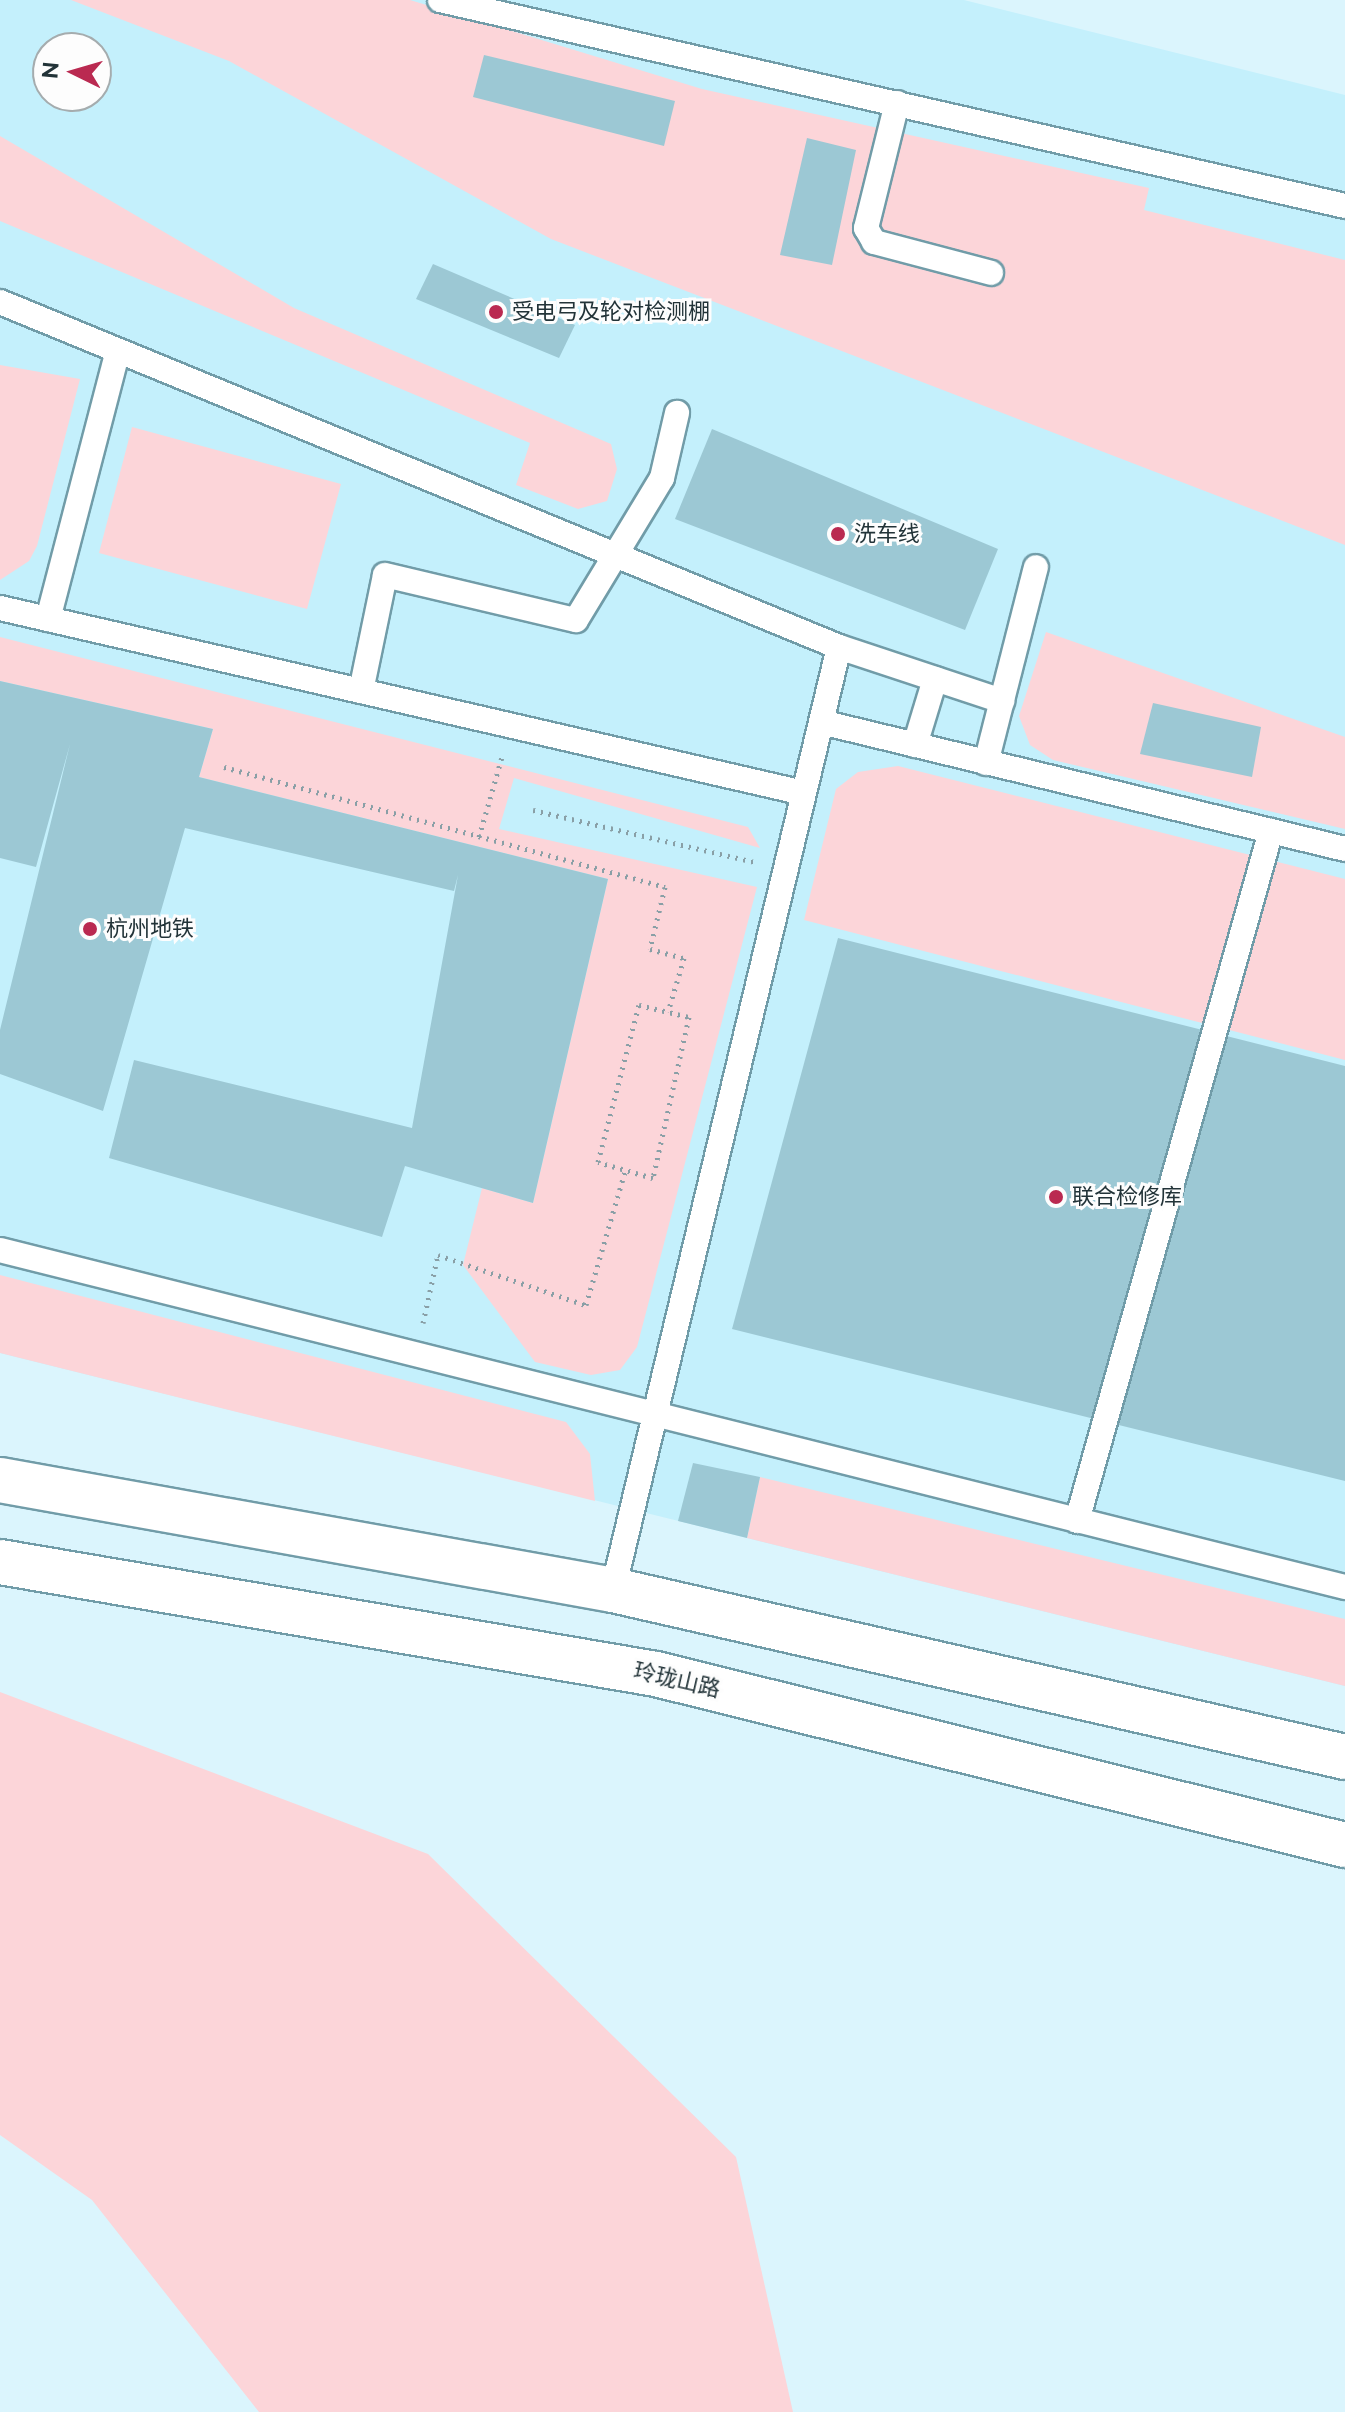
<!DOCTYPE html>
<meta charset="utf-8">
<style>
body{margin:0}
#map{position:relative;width:1345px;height:2412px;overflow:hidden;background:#dbf5fd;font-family:Raleway,"Noto Sans SC",sans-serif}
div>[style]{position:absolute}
.built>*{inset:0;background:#c4f0fc}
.green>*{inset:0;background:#fcd5d9}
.building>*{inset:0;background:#9cc8d4}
.path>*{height:5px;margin-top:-2.5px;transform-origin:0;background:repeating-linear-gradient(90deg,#899fa6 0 2px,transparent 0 8px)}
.roads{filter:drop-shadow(2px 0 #719ca8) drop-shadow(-2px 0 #719ca8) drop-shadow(0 2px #719ca8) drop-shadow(0 -2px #719ca8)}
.service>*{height:24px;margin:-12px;padding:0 12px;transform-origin:12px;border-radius:12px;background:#fff}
.secondary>*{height:44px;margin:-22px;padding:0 22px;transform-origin:22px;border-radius:22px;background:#fff}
.dots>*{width:22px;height:22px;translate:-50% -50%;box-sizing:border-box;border:4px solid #fdfdfd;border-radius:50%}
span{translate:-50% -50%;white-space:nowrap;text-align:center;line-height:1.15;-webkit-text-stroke:6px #fdfdfd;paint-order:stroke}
.poi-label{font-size:22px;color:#223338}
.left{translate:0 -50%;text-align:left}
.street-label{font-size:22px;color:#223338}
.north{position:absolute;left:32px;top:32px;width:80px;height:80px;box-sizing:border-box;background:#fdfdfd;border:2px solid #a5acae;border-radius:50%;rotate:275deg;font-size:22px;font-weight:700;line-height:32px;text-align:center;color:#223338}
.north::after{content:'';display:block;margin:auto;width:28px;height:36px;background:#ba2a51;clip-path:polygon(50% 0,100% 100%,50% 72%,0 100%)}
</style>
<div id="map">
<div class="built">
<div style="clip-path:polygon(evenodd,0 0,964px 0,1345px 95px,1345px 1686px,0 1353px,0 0,48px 48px,96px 48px,96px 96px,48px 96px,48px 48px)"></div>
</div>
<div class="green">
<div style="clip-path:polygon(71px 0,410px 0,702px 89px,1149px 188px,1144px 210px,1345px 260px,1345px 545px,551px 239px,229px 61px)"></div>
<div style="clip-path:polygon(0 136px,294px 308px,611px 444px,617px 469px,607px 501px,578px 509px,516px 485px,530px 443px,0 221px)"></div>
<div style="clip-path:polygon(0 365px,80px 379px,37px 546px,29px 561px,0 580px)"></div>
<div style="clip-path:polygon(132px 427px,341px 484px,307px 609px,99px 553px)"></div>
<div style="clip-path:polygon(1046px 632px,1345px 737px,1345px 829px,1053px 760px,1030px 745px,1019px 716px)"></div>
<div style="clip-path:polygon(0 637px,748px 827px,760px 848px,514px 778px,499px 829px,757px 887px,637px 1347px,620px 1370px,591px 1375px,535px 1362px,463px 1265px,482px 1188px,533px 1203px,608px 879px,199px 777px,213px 729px,0 681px)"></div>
<div style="clip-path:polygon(898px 766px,1345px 879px,1345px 1060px,804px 920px,836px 789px,858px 772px)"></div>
<div style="clip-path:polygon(0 1275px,566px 1422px,590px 1454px,595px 1501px,0 1353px)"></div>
<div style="clip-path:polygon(760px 1477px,1345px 1619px,1345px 1686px,747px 1538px)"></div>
<div style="clip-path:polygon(0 1692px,428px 1854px,736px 2157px,793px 2412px,259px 2412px,92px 2200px,0 2135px)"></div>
</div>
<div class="building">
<div style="clip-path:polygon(484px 55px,675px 101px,664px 146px,473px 97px)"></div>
<div style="clip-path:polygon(807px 138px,856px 150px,832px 265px,780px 255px)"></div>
<div style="clip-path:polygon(433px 264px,575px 325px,559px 358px,416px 299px)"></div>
<div style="clip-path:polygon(712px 429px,998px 549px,965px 630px,675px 519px)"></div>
<div style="clip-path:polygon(0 681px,213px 729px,199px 777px,608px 879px,533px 1203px,405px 1166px,382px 1237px,109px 1158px,134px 1060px,412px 1128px,458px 875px,454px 891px,185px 828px,103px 1111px,0 1074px,0 1030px,70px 744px,36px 867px,0 858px)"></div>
<div style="clip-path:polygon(1153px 703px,1261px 727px,1252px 777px,1140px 754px)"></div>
<div style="clip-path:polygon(838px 938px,1345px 1066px,1345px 1481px,732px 1329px)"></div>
<div style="clip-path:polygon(693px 1463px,760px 1477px,747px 1538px,678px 1521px)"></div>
</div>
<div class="path">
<div style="left:224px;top:767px;width:457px;rotate:15.2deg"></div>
<div style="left:665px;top:887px;width:64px;rotate:103.6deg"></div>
<div style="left:650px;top:949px;width:35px;rotate:15deg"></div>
<div style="left:684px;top:958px;width:56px;rotate:106.5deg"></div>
<div style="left:533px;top:810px;width:227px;rotate:13.2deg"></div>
<div style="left:479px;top:837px;width:83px;rotate:-74deg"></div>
<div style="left:639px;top:1005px;width:51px;rotate:13.5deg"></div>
<div style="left:689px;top:1017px;width:165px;rotate:102.6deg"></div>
<div style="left:653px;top:1178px;width:57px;rotate:-163.8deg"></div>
<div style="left:598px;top:1162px;width:162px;rotate:-75.4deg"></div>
<div style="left:423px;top:1323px;width:70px;rotate:-77.6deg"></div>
<div style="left:438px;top:1255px;width:156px;rotate:18.7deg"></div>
<div style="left:586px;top:1305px;width:139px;rotate:-73.7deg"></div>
</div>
<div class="roads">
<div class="service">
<div style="left:440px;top:0;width:928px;rotate:12.82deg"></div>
<div style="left:897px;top:103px;width:129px;rotate:103.9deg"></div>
<div style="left:866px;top:228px;width:16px;rotate:60deg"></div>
<div style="left:874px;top:242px;width:121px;rotate:14.8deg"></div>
<div style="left:0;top:302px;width:907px;rotate:22.35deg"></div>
<div style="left:839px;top:647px;width:970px;rotate:103.48deg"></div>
<div style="left:0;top:608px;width:825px;rotate:12.96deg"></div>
<div style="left:48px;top:619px;width:277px;rotate:-75.4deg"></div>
<div style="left:839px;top:647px;width:172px;rotate:18.3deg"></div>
<div style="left:361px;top:691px;width:118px;rotate:-78.3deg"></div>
<div style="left:385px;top:575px;width:196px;rotate:13.3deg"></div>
<div style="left:576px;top:620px;width:166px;rotate:-58.8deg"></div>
<div style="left:662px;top:478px;width:67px;rotate:-77deg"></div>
<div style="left:821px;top:722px;width:539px;rotate:13.62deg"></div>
<div style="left:915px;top:745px;width:69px;rotate:-73.1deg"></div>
<div style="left:986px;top:763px;width:202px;rotate:-75.7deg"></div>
<div style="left:0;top:1250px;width:1387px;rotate:14.07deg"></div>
<div style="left:1077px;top:1521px;width:717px;rotate:-74.3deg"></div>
</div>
<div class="secondary">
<div style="left:0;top:1480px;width:623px;rotate:10.17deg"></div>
<div style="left:613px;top:1590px;width:751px;rotate:12.85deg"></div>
<div style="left:0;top:1562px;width:665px;rotate:9.69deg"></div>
<div style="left:656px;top:1674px;width:710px;rotate:13.94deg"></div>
</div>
</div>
<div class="dots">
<div style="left:496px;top:312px;background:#ba2a51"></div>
<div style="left:838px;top:534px;background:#ba2a51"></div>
<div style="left:90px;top:929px;background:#ba2a51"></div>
<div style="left:1056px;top:1197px;background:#ba2a51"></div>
</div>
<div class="poi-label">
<span class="left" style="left:512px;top:312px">受电弓及轮对检测棚</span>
<span class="left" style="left:854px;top:534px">洗车线</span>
<span class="left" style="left:106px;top:929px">杭州地铁</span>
<span class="left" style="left:1072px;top:1197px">联合检修库</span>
</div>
<div class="street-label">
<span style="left:677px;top:1680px;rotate:13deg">玲珑山路</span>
</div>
<div class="north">N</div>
</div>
